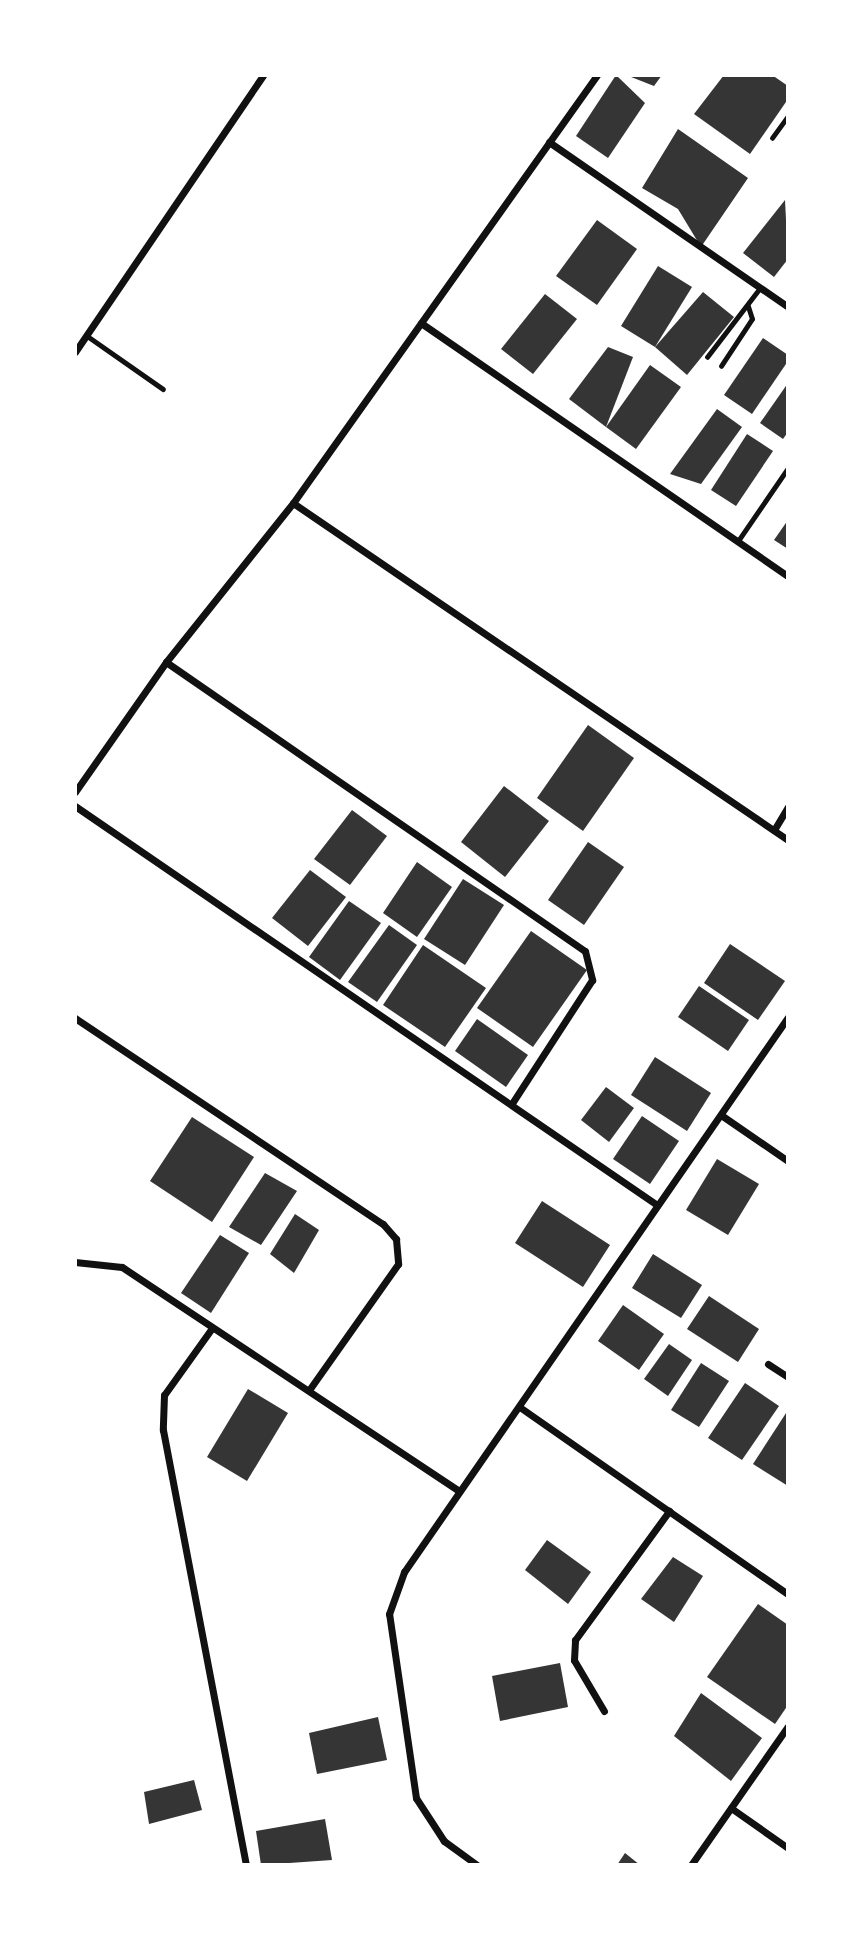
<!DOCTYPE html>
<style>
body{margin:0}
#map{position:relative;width:863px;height:1940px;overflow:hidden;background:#fff;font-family:Ubuntu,sans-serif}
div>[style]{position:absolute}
.building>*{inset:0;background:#353535}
.service>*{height:4.5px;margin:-2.25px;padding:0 2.25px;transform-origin:2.25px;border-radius:2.25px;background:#111}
.minor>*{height:7px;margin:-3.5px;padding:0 3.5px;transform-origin:3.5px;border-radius:3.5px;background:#111}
span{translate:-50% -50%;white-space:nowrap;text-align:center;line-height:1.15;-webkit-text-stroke:5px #fff;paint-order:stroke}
.frame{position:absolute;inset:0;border:77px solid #fff;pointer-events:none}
</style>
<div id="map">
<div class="building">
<div style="clip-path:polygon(616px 75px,645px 103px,608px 158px,576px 136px)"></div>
<div style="clip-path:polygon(626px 75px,662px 75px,654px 86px)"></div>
<div style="clip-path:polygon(724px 75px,772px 75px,788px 86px,788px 99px,750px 154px,694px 114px)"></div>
<div style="clip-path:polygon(678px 129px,748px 178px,701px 247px,678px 209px,642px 188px)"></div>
<div style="clip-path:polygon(785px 200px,788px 259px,774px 277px,743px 253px)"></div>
<div style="clip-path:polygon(597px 220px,637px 249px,597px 305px,556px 276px)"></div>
<div style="clip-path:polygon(658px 266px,692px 287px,655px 347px,621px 326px)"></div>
<div style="clip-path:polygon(703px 292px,734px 317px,687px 375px,655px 347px)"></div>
<div style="clip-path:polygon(545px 294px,577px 319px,533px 374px,501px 349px)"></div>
<div style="clip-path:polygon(763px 338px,788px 355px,788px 361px,752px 414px,724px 395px)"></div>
<div style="clip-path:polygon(608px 347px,633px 357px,606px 427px,569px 399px)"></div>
<div style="clip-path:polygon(650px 365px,681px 387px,636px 449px,606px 427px)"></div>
<div style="clip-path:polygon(788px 383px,788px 432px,783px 439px,760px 423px)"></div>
<div style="clip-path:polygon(717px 409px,742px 427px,701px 484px,670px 474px)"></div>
<div style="clip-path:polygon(747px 434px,773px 451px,736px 506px,711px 490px)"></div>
<div style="clip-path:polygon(788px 520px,788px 549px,774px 540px)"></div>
<div style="clip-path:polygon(588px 725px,634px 758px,583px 831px,537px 798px)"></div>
<div style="clip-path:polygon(504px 786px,549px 821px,505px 877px,461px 842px)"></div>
<div style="clip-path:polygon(352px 810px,387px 836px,350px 885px,314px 859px)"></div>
<div style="clip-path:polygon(588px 842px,624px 867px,584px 925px,548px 900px)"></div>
<div style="clip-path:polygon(417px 862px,452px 887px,417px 937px,383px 913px)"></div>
<div style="clip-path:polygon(310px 870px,346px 897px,308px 946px,272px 918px)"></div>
<div style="clip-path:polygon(463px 879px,504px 905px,465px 965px,424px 939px)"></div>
<div style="clip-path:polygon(349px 901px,381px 923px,340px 980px,309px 957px)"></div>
<div style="clip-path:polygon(389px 925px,417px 945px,377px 1002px,348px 982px)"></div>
<div style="clip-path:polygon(531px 931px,587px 970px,533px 1047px,477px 1008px)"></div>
<div style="clip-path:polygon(730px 944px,785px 981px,758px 1020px,704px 983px)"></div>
<div style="clip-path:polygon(423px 945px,486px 988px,445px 1047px,383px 1005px)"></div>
<div style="clip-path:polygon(699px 986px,749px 1020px,728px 1051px,678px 1017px)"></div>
<div style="clip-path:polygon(477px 1019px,528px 1055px,506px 1087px,455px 1051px)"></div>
<div style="clip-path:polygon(655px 1057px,711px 1093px,687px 1131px,631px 1095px)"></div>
<div style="clip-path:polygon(606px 1087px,634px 1108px,609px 1142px,581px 1120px)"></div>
<div style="clip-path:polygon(642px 1116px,679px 1141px,650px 1184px,613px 1159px)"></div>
<div style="clip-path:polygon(192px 1117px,254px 1157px,212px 1222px,150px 1181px)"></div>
<div style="clip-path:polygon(717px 1159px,759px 1184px,728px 1235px,686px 1210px)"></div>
<div style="clip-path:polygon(265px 1173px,297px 1191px,261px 1245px,229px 1227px)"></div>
<div style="clip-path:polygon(542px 1201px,610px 1245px,583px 1287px,515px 1243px)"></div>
<div style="clip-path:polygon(295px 1214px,319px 1230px,294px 1273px,270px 1254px)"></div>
<div style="clip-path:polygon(220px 1235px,249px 1253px,211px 1313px,181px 1293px)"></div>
<div style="clip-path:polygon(653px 1254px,702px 1285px,681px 1318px,632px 1288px)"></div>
<div style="clip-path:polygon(709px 1296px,759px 1329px,738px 1362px,687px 1329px)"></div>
<div style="clip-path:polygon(623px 1305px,664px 1334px,639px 1370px,598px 1341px)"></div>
<div style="clip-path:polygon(669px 1344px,692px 1360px,668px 1396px,644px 1379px)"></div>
<div style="clip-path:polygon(701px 1363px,729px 1381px,699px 1427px,671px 1410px)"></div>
<div style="clip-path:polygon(745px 1383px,779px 1406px,742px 1460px,708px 1438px)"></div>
<div style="clip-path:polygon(248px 1389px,288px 1413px,247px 1481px,207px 1457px)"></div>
<div style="clip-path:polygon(788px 1410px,788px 1486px,753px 1464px)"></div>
<div style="clip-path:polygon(547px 1540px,591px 1572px,568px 1604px,525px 1570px)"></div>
<div style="clip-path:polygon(673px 1557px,703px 1576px,674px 1622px,641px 1599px)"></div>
<div style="clip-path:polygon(758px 1604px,788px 1625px,788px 1705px,775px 1724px,707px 1677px)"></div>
<div style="clip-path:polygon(560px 1663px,568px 1707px,500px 1721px,492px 1676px)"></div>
<div style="clip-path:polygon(701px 1693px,762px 1738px,731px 1781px,674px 1736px)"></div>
<div style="clip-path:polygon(378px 1717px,387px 1760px,317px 1774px,309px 1733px)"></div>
<div style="clip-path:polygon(194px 1780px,202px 1810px,149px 1824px,144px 1792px)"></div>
<div style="clip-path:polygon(325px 1819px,332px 1860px,261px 1865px,256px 1831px)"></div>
<div style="clip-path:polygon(625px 1853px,640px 1865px,617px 1865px)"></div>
</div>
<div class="service">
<div style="left:772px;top:138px;width:27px;rotate:-54deg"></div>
<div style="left:86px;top:335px;width:94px;rotate:35deg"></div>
<div style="left:707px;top:357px;width:87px;rotate:-52.5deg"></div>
<div style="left:721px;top:366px;width:56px;rotate:-56.6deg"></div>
<div style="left:752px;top:319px;width:13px;rotate:-108deg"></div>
<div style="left:738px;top:541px;width:88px;rotate:-55.6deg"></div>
</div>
<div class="minor">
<div style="left:549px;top:142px;width:290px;rotate:34.6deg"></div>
<div style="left:421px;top:323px;width:446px;rotate:34.6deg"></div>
<div style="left:75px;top:352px;width:335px;rotate:-55.8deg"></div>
<div style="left:293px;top:503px;width:599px;rotate:34.25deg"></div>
<div style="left:166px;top:662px;width:509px;rotate:34.6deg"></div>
<div style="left:585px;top:951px;width:30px;rotate:76deg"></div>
<div style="left:592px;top:980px;width:147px;rotate:123deg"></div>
<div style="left:75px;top:792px;width:159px;rotate:-55deg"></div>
<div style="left:166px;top:662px;width:203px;rotate:-51.4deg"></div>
<div style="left:293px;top:503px;width:525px;rotate:-54.61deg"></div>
<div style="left:75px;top:806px;width:706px;rotate:34.43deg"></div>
<div style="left:774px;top:830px;width:27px;rotate:-59deg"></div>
<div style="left:75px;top:1018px;width:371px;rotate:33.8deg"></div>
<div style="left:383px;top:1224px;width:20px;rotate:49deg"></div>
<div style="left:396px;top:1239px;width:25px;rotate:85deg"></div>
<div style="left:398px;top:1264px;width:154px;rotate:125.2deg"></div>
<div style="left:721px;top:1115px;width:81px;rotate:34.5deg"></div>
<div style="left:75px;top:1262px;width:47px;rotate:6.1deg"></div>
<div style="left:122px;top:1267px;width:403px;rotate:33.6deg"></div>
<div style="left:212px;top:1328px;width:82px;rotate:125.6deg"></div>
<div style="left:164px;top:1395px;width:35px;rotate:92deg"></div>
<div style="left:163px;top:1430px;width:443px;rotate:79.2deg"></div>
<div style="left:768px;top:1364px;width:24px;rotate:33deg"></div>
<div style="left:521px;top:1408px;width:325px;rotate:34.9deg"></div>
<div style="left:604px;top:1711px;width:59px;rotate:-120.5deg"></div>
<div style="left:574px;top:1660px;width:20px;rotate:-87deg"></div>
<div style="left:575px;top:1640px;width:160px;rotate:-53.9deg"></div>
<div style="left:731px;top:1808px;width:70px;rotate:35.1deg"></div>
<div style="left:477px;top:1865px;width:41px;rotate:-144deg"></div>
<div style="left:444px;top:1841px;width:51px;rotate:-123.1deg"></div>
<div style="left:416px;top:1798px;width:186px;rotate:-98.3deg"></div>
<div style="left:389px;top:1614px;width:45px;rotate:-70.3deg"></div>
<div style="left:404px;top:1572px;width:675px;rotate:-55.32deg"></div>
<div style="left:691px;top:1865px;width:169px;rotate:-55.1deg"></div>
</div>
<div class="frame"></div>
</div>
